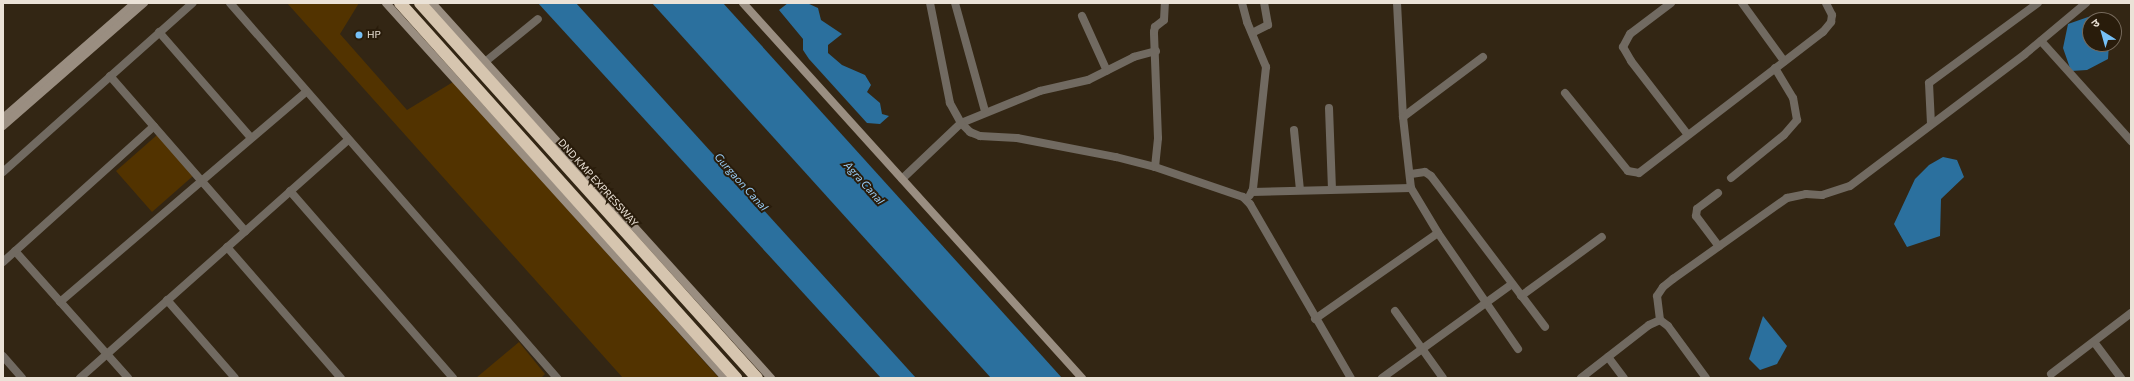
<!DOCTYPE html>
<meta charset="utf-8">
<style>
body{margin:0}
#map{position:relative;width:2134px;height:381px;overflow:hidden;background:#332614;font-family:Commissioner,"Noto Sans Devanagari",sans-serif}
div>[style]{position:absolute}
.green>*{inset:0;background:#523300}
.water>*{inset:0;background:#2b709e}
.street>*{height:8px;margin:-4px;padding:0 4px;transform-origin:4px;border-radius:4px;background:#716a61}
.secondary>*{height:8px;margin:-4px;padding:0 4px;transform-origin:4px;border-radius:4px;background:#9a8e81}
.highway>*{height:12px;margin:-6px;padding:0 6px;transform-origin:6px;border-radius:6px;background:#d6c5af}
.dots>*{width:11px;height:11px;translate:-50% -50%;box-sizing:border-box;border:2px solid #291c0b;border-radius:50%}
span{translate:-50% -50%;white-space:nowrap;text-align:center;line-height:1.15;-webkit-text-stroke:4px #291c0b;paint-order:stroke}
.poi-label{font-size:10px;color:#ebe2d7}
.left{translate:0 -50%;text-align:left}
.street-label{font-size:10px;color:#ebe2d7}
.water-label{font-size:11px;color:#98cbf3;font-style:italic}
.frame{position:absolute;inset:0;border:4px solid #ebe2d7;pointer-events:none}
.north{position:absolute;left:2082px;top:12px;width:40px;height:40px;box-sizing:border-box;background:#291c0b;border:1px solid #776b5d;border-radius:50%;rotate:323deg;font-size:11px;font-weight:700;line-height:16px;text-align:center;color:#ebe2d7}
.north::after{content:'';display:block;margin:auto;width:14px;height:18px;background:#76c0f6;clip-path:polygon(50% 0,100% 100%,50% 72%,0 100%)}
</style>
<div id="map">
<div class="green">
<div style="clip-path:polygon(287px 3px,359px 3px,340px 34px,407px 110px,453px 82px,719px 378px,623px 378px)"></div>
<div style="clip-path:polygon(157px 135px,193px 176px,152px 212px,116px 171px)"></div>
<div style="clip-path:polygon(519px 342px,545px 374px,541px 378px,476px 378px)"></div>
</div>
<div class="water">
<div style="clip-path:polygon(538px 3px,576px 3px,916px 378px,881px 378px)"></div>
<div style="clip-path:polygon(652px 3px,723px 3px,1062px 378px,991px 378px)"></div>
<div style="clip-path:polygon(788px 3px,807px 3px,818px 8px,821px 20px,842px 34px,828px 45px,828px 53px,842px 65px,865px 75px,871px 85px,867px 92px,880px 103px,882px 114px,889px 116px,880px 124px,867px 123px,809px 59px,803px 50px,803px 39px,779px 10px)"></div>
<div style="clip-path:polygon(2091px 16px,2096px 20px,2090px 20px,2090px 44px,2109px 44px,2108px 59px,2087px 70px,2071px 71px,2063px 48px,2068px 24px)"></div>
<div style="clip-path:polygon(1943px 157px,1957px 160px,1964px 177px,1941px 199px,1940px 236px,1907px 247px,1894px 224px,1915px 179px,1929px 165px)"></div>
<div style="clip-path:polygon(1763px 316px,1787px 346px,1777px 364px,1760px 370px,1749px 359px)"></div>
</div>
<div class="street">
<div style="left:230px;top:3px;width:498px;rotate:48.9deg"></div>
<div style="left:955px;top:3px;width:112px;rotate:74.5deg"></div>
<div style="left:1242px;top:3px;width:20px;rotate:75deg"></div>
<div style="left:1247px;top:22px;width:49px;rotate:67.1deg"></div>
<div style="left:1266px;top:67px;width:123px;rotate:96.1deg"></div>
<div style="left:1253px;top:189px;width:7px;rotate:117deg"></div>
<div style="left:1397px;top:3px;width:114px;rotate:87deg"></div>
<div style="left:1403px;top:117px;width:71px;rotate:83.6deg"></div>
<div style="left:1671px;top:3px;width:51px;rotate:142.9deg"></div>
<div style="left:1630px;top:34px;width:15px;rotate:118deg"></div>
<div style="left:1623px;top:47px;width:16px;rotate:60deg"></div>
<div style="left:1631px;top:61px;width:93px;rotate:52.4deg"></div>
<div style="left:1742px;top:3px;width:72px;rotate:54.1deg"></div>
<div style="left:1082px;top:16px;width:60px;rotate:65.6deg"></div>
<div style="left:159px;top:32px;width:140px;rotate:49deg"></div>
<div style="left:1252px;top:33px;width:18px;rotate:-27deg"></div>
<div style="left:1268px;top:25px;width:22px;rotate:-100deg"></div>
<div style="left:2041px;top:41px;width:135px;rotate:48deg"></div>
<div style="left:1156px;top:51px;width:23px;rotate:165deg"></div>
<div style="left:1134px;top:57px;width:51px;rotate:153.4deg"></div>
<div style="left:1088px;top:80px;width:49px;rotate:167.1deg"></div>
<div style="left:1040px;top:91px;width:85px;rotate:157.9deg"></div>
<div style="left:961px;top:123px;width:13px;rotate:45deg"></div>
<div style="left:970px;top:132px;width:11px;rotate:22deg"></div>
<div style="left:980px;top:136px;width:37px;rotate:3deg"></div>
<div style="left:1017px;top:138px;width:101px;rotate:10.9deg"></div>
<div style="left:1116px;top:157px;width:40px;rotate:14.4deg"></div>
<div style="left:1155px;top:167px;width:93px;rotate:18.8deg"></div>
<div style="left:1243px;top:197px;width:10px;rotate:45deg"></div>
<div style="left:1250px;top:204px;width:201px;rotate:59.9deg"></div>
<div style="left:485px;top:62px;width:68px;rotate:-39.1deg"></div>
<div style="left:110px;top:76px;width:206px;rotate:48.9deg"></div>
<div style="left:1565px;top:93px;width:100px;rotate:51.1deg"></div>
<div style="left:1628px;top:171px;width:11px;rotate:10deg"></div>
<div style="left:1639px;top:173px;width:232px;rotate:-37.5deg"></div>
<div style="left:1823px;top:32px;width:13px;rotate:-51deg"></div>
<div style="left:1831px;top:22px;width:7px;rotate:-82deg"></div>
<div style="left:1832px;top:15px;width:13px;rotate:-117deg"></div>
<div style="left:1329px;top:108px;width:81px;rotate:87.9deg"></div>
<div style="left:1403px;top:117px;width:100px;rotate:-36.9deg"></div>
<div style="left:1931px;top:124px;width:41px;rotate:-92.8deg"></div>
<div style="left:1929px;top:83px;width:135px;rotate:-36.3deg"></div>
<div style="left:1294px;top:130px;width:60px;rotate:84.3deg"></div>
<div style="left:1155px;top:167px;width:29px;rotate:-84deg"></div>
<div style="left:1158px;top:138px;width:106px;rotate:-92.2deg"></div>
<div style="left:1154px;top:32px;width:5px;rotate:-79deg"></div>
<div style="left:1155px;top:27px;width:11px;rotate:-38deg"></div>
<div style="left:1164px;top:20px;width:17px;rotate:-87deg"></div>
<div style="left:3px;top:172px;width:254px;rotate:-41.7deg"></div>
<div style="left:1411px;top:174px;width:14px;rotate:-8deg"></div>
<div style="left:1425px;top:172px;width:7px;rotate:34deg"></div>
<div style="left:1431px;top:176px;width:189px;rotate:52.9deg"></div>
<div style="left:1731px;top:178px;width:68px;rotate:-39.1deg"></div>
<div style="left:1784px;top:135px;width:20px;rotate:-49deg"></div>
<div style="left:1797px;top:120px;width:22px;rotate:-100deg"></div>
<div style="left:1793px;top:98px;width:35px;rotate:-121deg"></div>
<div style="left:902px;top:179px;width:81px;rotate:-43.5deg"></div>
<div style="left:961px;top:123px;width:23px;rotate:-119deg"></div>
<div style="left:950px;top:103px;width:102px;rotate:-101.3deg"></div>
<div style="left:290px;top:191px;width:248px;rotate:48.9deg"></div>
<div style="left:1252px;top:192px;width:159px;rotate:-1.4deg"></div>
<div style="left:1411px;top:188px;width:52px;rotate:59deg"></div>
<div style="left:1438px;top:233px;width:141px;rotate:55.4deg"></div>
<div style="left:1718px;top:193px;width:26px;rotate:143deg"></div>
<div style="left:1697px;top:209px;width:7px;rotate:98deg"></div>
<div style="left:1696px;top:216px;width:38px;rotate:53deg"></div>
<div style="left:227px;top:247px;width:174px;rotate:49deg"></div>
<div style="left:15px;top:251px;width:170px;rotate:48.3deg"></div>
<div style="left:3px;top:262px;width:203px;rotate:-42deg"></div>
<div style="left:1521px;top:296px;width:100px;rotate:-36.1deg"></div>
<div style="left:167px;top:300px;width:103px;rotate:48.9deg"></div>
<div style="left:60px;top:302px;width:323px;rotate:-40.5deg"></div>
<div style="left:1395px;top:311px;width:82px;rotate:54.4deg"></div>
<div style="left:1315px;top:319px;width:150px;rotate:-35deg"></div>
<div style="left:1660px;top:320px;width:24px;rotate:-97deg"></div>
<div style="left:1657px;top:296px;width:11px;rotate:-56deg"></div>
<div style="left:1663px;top:287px;width:13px;rotate:-39deg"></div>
<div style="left:1673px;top:279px;width:140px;rotate:-35.4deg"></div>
<div style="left:1787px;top:198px;width:19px;rotate:-12deg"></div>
<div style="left:1806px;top:194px;width:16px;rotate:4deg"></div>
<div style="left:1822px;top:195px;width:29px;rotate:-18deg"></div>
<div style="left:1850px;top:186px;width:219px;rotate:-37deg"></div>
<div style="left:2025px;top:54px;width:80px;rotate:-39.9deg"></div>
<div style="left:2094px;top:342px;width:45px;rotate:53.1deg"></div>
<div style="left:3px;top:356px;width:29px;rotate:49deg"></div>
<div style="left:1608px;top:357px;width:26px;rotate:53deg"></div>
<div style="left:2051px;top:374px;width:101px;rotate:-37.3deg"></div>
<div style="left:80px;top:378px;width:358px;rotate:-41.6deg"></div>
<div style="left:1382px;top:378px;width:160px;rotate:-35.9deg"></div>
<div style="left:1581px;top:378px;width:86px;rotate:-37.9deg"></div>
<div style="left:1649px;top:325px;width:12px;rotate:-24deg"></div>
<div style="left:1660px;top:320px;width:10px;rotate:37deg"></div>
<div style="left:1668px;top:326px;width:64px;rotate:53.8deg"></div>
</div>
<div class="secondary">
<div style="left:386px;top:3px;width:506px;rotate:47.89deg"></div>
<div style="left:432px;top:3px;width:506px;rotate:47.89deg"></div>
<div style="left:743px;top:3px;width:506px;rotate:47.89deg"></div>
<div style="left:3px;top:118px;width:175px;rotate:-41.1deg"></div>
<div style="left:3px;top:126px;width:187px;rotate:-41.1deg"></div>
</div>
<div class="highway">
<div style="left:400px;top:3px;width:504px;rotate:48.14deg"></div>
<div style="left:420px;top:3px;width:504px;rotate:48.06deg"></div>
</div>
<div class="dots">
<div style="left:359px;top:35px;background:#76c0f6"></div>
</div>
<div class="poi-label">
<span class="left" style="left:367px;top:35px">HP</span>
</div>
<div class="street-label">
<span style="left:598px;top:183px;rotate:48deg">DND KMP EXPRESSWAY</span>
</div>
<div class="water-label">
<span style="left:741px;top:182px;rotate:48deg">Gurgaon Canal</span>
<span style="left:864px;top:183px;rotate:48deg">Agra Canal</span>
</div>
<div class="frame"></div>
<div class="north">उ</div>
</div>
